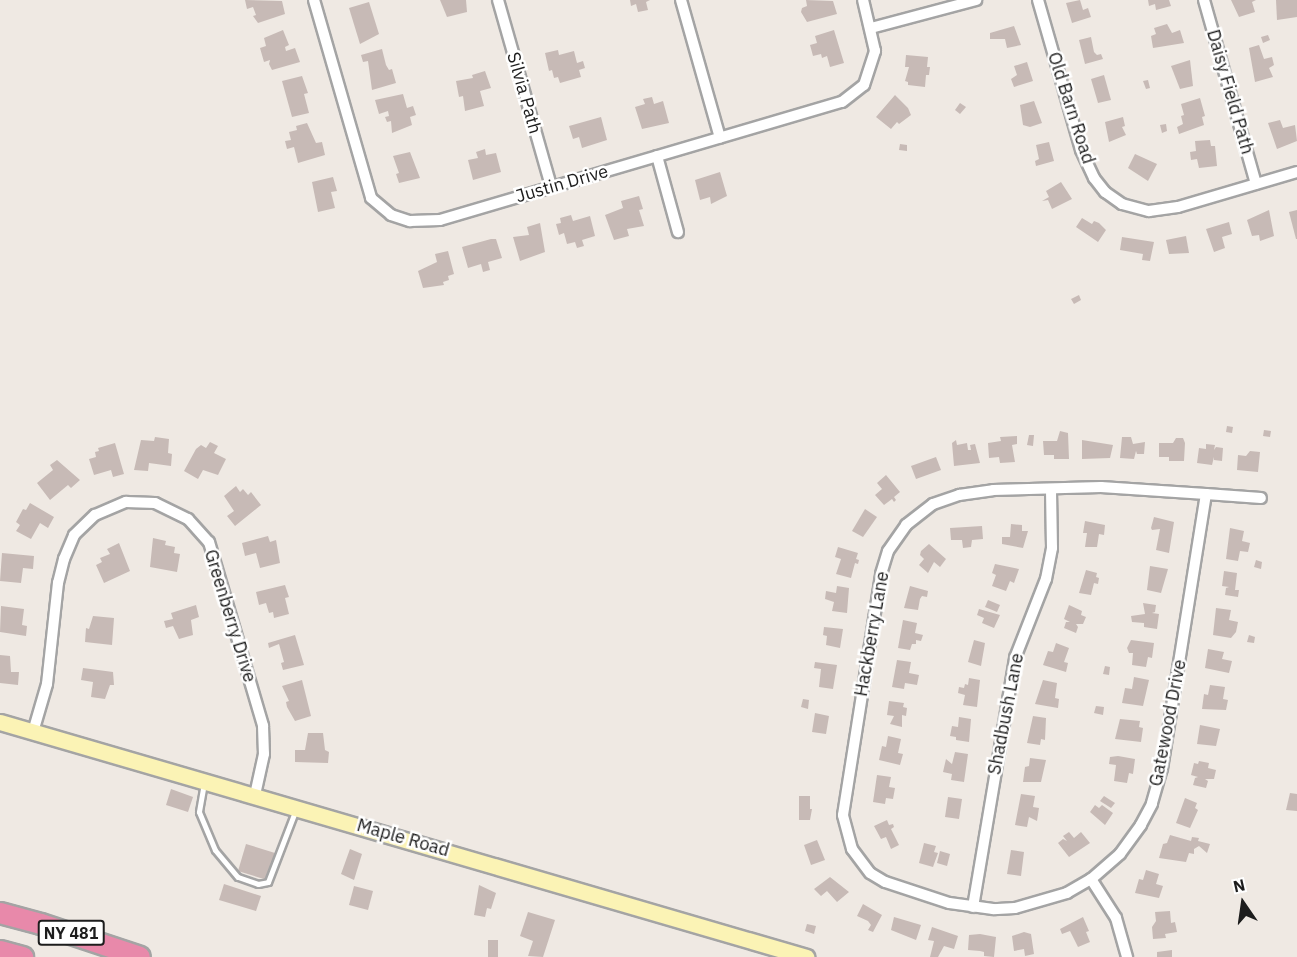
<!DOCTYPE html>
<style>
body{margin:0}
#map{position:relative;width:1297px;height:957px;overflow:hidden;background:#efe9e3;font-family:"IBM Plex Sans",sans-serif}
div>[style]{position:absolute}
.building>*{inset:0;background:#c7bab6}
.roads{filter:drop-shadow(2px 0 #a4a4a4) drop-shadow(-2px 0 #a4a4a4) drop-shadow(0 2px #a4a4a4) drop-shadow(0 -2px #a4a4a4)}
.lane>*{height:5px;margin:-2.5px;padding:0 2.5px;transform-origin:2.5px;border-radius:2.5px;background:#fff}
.street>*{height:10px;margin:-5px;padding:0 5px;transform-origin:5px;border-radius:5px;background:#fff}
.secondary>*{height:15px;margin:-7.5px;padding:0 7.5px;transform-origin:7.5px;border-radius:7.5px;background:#fbf3b5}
.highway>*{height:20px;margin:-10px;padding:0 10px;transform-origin:10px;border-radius:10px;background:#e889aa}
span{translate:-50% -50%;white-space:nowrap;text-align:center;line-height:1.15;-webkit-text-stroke:5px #fff;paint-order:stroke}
.shield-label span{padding:2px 4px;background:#fff;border:2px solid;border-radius:4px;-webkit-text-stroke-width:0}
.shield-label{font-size:16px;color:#1d1d1d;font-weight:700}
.street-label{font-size:18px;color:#1d1d1d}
.north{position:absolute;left:1213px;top:873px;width:60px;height:60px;-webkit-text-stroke:4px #fff;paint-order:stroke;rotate:347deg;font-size:16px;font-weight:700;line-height:24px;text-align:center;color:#1d1d1d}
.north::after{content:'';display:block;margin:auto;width:21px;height:27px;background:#1d1d1d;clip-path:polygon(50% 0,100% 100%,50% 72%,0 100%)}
</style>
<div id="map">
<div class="building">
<div style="clip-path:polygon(245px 0,282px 1px,285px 14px,258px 23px,253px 16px,256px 15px,253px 7px,247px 9px)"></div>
<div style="clip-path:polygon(440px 0,466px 0,467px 12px,447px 17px)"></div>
<div style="clip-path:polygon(630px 0,650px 0,646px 2px,648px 10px,638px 12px,636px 4px,631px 6px)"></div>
<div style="clip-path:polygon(806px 0,833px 1px,837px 14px,807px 22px,801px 12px,802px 8px,807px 6px)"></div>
<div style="clip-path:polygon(1080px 0,1083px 10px,1088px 8px,1091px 17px,1072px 23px,1066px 3px)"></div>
<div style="clip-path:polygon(1148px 0,1169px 0,1171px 6px,1156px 10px,1155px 4px,1149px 6px)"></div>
<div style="clip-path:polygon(1231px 0,1256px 0,1252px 2px,1255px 12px,1239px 17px)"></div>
<div style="clip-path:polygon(1276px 0,1297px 0,1297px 17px,1277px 20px)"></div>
<div style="clip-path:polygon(369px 2px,379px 34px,360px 44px,349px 8px)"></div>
<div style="clip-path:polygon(1167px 24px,1172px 33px,1180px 30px,1184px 43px,1153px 48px,1151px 36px,1156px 34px,1154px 28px)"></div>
<div style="clip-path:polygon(1014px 26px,1021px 45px,1007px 48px,1005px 39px,990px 39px,990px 33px)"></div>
<div style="clip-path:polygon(283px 30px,289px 45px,285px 47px,286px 51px,295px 48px,300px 62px,272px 70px,269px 64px,270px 60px,264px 62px,260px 48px,266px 46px,264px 38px)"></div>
<div style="clip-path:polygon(834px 30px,844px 63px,830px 67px,827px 56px,822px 58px,821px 54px,813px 56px,810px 45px,817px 43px,815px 36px)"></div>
<div style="clip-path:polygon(1268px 35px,1270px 40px,1263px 43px,1261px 37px)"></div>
<div style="clip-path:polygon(1091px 37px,1094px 52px,1097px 55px,1101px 54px,1103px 59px,1085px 64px,1079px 40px)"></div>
<div style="clip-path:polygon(1259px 45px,1264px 59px,1272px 57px,1274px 65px,1269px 68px,1273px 77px,1255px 82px,1249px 48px)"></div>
<div style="clip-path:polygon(382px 49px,386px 65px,389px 70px,392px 69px,396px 83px,372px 90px,368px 61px,363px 62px,361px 55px)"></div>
<div style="clip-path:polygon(558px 50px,559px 55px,574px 51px,577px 63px,583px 61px,585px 68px,579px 70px,581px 77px,560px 83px,558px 77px,554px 78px,552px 70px,549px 71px,545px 53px)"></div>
<div style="clip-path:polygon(906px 55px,928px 57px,927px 67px,930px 67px,929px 75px,926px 75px,925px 87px,908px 85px,908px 82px,905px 81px,909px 67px,905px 67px)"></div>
<div style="clip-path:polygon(1190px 60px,1193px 86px,1180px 89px,1171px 66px)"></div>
<div style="clip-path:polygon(1027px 62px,1033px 81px,1014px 87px,1011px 79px,1017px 75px,1014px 66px)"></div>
<div style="clip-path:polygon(485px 71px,491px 88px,480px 91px,484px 106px,465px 111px,463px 96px,459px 97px,456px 81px,473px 78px,472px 75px)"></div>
<div style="clip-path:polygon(1104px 75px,1111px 100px,1098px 103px,1091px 79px)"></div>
<div style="clip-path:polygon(302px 76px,308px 93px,304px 94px,309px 113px,292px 117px,282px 81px)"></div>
<div style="clip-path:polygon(1148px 80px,1150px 88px,1146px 89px,1143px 81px)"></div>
<div style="clip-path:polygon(403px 94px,407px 108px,413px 106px,416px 115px,410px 117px,412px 125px,392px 133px,391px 121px,387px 122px,385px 117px,389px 116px,388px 111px,379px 114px,375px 100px)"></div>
<div style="clip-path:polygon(895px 95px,908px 108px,911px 115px,899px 124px,897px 122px,891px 129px,876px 117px)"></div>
<div style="clip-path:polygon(652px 97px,654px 104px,663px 101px,669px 123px,642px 129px,635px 107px,645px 104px,643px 99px)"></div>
<div style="clip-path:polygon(1200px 98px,1205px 116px,1202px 117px,1204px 125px,1179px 134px,1177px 127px,1183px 124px,1181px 116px,1184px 115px,1181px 104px)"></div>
<div style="clip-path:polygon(1034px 101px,1042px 123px,1030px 127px,1023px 125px,1020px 105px)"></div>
<div style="clip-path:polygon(960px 103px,966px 107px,960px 114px,955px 110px)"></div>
<div style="clip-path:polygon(601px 117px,607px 140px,582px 148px,579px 137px,573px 139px,569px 126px)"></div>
<div style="clip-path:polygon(1123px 117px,1125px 126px,1122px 127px,1126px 135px,1109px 142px,1105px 122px)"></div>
<div style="clip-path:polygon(1280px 120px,1283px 128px,1295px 125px,1297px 141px,1277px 149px,1268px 123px)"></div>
<div style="clip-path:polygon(307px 123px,316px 143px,322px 142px,325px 155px,298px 163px,294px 147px,287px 149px,285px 141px,291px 140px,289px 132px,297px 130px,296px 126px)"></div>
<div style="clip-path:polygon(1166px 124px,1167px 131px,1162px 133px,1160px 125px)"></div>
<div style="clip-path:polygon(1210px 140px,1211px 146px,1215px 146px,1217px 166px,1199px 168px,1197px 159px,1191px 160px,1190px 152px,1196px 151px,1195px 141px)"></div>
<div style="clip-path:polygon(1049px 142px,1054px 161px,1036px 166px,1035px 161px,1039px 159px,1036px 145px)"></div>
<div style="clip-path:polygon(900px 144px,907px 145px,907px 151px,899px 150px)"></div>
<div style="clip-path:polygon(485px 149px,486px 155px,496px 153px,501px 172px,473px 180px,468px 160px,478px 158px,476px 152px)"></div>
<div style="clip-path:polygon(410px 152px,420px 178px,399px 183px,396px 174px,399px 173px,393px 156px)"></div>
<div style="clip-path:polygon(1135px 154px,1157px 164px,1148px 181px,1128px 168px)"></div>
<div style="clip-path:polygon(720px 172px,727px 196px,711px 204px,710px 197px,700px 200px,695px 180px)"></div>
<div style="clip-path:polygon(333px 177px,337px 191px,331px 192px,335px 208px,318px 212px,312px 182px)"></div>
<div style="clip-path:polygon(1061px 182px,1072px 199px,1052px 209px,1048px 200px,1042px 201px,1049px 197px,1046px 191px)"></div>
<div style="clip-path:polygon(639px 196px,643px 209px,639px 210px,644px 226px,627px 229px,629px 236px,614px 240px,605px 215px,623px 208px,621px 201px)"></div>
<div style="clip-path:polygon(1269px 210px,1274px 236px,1260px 241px,1259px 235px,1252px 236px,1247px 220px)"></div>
<div style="clip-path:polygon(1297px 210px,1297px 239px,1296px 239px,1289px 212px)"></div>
<div style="clip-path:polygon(571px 215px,573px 221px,590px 216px,595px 236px,582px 240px,584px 246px,577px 248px,575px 242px,567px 244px,564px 233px,559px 235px,556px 224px,561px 223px,560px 218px)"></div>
<div style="clip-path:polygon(1082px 218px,1092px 224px,1094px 221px,1099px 223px,1106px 230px,1098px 242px,1076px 227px)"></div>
<div style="clip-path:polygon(1229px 222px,1232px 234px,1222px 237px,1225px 248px,1214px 252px,1206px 229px)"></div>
<div style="clip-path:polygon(540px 223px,545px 252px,520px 261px,513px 237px,529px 235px,527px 227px)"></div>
<div style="clip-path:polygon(1186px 236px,1189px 253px,1169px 254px,1166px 240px)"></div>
<div style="clip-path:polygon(1122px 237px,1154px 242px,1150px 261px,1142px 260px,1143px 254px,1120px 250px)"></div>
<div style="clip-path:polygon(491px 239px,496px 239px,502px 258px,488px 262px,490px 270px,483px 272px,481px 264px,468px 268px,462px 247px)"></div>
<div style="clip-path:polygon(448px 251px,454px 274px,448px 276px,449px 280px,443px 282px,444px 285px,423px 288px,418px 271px,437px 262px,435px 254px)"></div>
<div style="clip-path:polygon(1079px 295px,1081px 300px,1074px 304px,1071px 299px)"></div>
<div style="clip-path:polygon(1227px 426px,1233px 427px,1232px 433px,1226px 432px)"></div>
<div style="clip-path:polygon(1264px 430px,1271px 431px,1270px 437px,1263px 436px)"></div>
<div style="clip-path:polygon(1060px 431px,1068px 433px,1069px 459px,1054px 459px,1054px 455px,1044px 455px,1043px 441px,1057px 441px)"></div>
<div style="clip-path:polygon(1029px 435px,1034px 435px,1033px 446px,1027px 445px)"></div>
<div style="clip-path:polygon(1017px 436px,1017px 444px,1012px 445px,1015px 462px,1000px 463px,999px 457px,989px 458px,988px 443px,1001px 441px,1000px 437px)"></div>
<div style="clip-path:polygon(155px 437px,169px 439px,168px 453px,172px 454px,171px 466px,149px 463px,148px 471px,134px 470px,141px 440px,154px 441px)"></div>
<div style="clip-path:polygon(1122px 437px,1131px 437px,1133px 444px,1145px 442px,1144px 454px,1137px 454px,1136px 451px,1134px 459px,1120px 458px)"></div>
<div style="clip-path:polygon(1176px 438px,1183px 438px,1185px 443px,1184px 461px,1169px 461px,1169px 457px,1159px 457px,1159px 443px,1173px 443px)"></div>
<div style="clip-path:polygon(956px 440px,957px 445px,967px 443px,968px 450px,971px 450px,970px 445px,975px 444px,980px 463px,954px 466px,952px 443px)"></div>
<div style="clip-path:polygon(1082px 440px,1113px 445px,1110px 458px,1082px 459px)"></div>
<div style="clip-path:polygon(210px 442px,218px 446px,214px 453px,226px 459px,218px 475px,203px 470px,198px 479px,184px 471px,196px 449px,201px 445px,206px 448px)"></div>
<div style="clip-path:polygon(115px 443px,124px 474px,113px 477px,111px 470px,94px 475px,89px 459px,96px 457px,95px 452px,99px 451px,98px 448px)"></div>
<div style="clip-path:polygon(1206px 444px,1215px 445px,1214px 450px,1216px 447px,1223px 448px,1222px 461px,1214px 460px,1214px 457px,1212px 465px,1197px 463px,1199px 448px,1206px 449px)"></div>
<div style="clip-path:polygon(1250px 451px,1260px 452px,1258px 472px,1237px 470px,1238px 455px,1246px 456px)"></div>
<div style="clip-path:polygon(936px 457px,941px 470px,916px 479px,911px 466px)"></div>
<div style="clip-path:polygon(57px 460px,80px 480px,71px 488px,68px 485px,50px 500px,37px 483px,53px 470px,50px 465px)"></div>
<div style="clip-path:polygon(886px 475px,900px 492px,894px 497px,896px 500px,894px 502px,892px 499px,884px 505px,875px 495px,882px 489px,877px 483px)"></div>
<div style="clip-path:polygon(236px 486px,240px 492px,243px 489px,248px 495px,251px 492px,261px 505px,235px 526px,227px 516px,234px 511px,224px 496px)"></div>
<div style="clip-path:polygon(30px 503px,54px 517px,48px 528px,40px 523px,31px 539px,16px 531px,20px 525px,16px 522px,23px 509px,26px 510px)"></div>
<div style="clip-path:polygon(865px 509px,877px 517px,863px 537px,852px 531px)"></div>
<div style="clip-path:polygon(1154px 517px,1174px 522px,1169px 553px,1156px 550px,1160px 529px,1152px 530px,1151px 528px)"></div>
<div style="clip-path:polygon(1085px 521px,1105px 525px,1104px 535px,1099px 534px,1097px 547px,1085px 547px,1087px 533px,1083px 533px)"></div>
<div style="clip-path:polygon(1011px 524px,1022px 525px,1022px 531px,1028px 531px,1023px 548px,1002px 544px,1002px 537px,1010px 537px)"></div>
<div style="clip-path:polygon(982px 526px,983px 539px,972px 540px,971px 547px,963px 548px,962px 540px,951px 540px,950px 528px)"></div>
<div style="clip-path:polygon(1230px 528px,1244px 531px,1242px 541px,1250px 543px,1248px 552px,1240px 551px,1238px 561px,1226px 559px)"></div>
<div style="clip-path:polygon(268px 536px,270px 542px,276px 540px,280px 563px,260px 568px,256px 553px,245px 556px,242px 543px)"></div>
<div style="clip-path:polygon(153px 538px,166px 541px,165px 545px,175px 547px,174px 553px,180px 554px,177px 572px,150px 567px)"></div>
<div style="clip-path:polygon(119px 543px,130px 571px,104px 583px,96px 565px,102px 562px,100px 558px,110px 554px,107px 549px)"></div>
<div style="clip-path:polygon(929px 544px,946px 559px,940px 567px,934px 562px,928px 573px,919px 565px,924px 559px,920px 555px,921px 551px)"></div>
<div style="clip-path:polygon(838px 547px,858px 553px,856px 559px,859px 560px,858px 564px,855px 563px,851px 578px,836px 574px,841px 559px,835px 557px)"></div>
<div style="clip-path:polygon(2px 553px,34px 556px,33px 569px,23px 568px,21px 583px,0 581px)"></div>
<div style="clip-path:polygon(1256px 560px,1262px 562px,1261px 569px,1254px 567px)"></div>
<div style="clip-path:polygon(995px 564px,1019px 569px,1014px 583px,1010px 581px,1006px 591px,992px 586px,996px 575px,992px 573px)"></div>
<div style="clip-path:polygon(1150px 566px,1168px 569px,1161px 593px,1147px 590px)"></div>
<div style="clip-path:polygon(1086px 570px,1097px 573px,1096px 577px,1099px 578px,1098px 584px,1094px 583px,1091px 595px,1079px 593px)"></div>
<div style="clip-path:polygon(1224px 571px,1237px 573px,1235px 590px,1239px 590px,1238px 597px,1225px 595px,1226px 588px,1229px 587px,1222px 586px)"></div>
<div style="clip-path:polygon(285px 585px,289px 597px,285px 598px,289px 614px,274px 618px,273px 612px,269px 613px,266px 603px,259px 605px,256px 592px)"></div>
<div style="clip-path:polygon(837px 586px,849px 588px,847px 613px,832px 611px,834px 602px,825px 599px,826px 591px,836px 593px)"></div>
<div style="clip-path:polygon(910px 586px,928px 591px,927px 597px,922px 596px,920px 599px,918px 610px,904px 608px)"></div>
<div style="clip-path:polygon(988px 600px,1000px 605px,997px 612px,985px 607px)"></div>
<div style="clip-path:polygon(1143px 603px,1156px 605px,1155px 612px,1152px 613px,1159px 614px,1157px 629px,1144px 627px,1144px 623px,1132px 622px,1131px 616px,1145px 614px)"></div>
<div style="clip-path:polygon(196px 605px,199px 617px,191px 620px,193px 635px,179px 639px,173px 626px,166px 628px,164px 621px,173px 619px,171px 613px)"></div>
<div style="clip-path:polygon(1069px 605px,1082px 611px,1081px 615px,1086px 617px,1083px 624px,1076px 624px,1078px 627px,1076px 633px,1064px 628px,1066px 622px,1070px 622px,1064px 619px)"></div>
<div style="clip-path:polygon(1px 606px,24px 609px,22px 625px,27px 626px,26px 636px,0 632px)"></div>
<div style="clip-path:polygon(1216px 608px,1231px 610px,1229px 620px,1238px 622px,1236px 632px,1231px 638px,1213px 635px)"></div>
<div style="clip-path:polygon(979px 609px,1000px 615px,994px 628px,982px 623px,984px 618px,977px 615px)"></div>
<div style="clip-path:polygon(93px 616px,114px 618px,112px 645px,85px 642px,86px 628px,89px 629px)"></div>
<div style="clip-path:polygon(903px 620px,917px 623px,915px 633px,923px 635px,921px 641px,916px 640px,916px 644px,912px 644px,910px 650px,898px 648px)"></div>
<div style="clip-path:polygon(824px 627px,843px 629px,840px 648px,826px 645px,827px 636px,823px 635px)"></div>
<div style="clip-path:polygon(295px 635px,304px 665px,283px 670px,281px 663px,284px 662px,279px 644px,269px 648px,268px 643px)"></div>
<div style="clip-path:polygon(1249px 635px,1255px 637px,1254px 643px,1247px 642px)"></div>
<div style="clip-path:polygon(974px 640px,985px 643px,981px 666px,968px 662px)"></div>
<div style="clip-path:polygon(1131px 640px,1154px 643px,1152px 658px,1148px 657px,1146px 667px,1132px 665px,1133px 653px,1129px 653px,1127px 648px)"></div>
<div style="clip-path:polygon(1056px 643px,1069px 648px,1064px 662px,1068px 663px,1066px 672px,1043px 665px,1048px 651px,1053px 652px)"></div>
<div style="clip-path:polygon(1208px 649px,1224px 652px,1222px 659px,1232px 661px,1229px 673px,1205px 668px)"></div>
<div style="clip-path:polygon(0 655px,10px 656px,11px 672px,19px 672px,18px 685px,0 683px)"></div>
<div style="clip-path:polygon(897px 660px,911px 662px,909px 673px,919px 675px,917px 685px,905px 683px,904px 689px,892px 687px)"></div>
<div style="clip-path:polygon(815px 662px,837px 665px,833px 689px,819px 687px,821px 669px,814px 668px)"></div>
<div style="clip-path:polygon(1105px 666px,1110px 667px,1109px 675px,1103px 674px)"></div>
<div style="clip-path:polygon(83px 668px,113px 672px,114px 685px,110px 685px,105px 699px,91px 697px,93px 682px,81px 680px)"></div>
<div style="clip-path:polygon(1134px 677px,1149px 680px,1143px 706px,1122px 703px,1125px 688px,1132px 689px)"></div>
<div style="clip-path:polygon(969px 678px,980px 680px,977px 707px,963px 705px,965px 695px,958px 693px,959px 687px,964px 688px,965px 684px,968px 685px)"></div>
<div style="clip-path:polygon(302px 680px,311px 716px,295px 721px,287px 707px,286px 702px,289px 701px,282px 686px)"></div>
<div style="clip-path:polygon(1043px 680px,1057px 683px,1055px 698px,1059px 699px,1058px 708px,1035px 704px)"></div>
<div style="clip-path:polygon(1210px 685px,1225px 687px,1223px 699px,1228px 700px,1226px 710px,1202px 709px,1204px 694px,1208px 695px)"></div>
<div style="clip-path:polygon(803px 699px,809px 700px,808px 709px,801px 707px)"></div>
<div style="clip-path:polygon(889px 701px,904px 703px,903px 707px,907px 708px,906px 716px,902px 715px,902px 727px,890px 724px,894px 716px,887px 715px)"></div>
<div style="clip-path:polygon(1096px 706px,1104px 707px,1103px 715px,1094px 713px)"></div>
<div style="clip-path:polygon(815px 713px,829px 716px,826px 734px,812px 732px)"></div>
<div style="clip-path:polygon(1033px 716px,1046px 718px,1045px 740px,1041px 739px,1040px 745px,1027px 743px)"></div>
<div style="clip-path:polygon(959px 717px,971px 719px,969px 742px,956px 740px,956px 737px,950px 736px,952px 726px,958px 727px)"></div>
<div style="clip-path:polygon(1120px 719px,1140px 721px,1139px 727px,1143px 728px,1141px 742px,1115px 739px)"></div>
<div style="clip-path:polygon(1200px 725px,1220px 729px,1216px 746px,1197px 744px)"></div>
<div style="clip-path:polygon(308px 733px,323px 733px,325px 750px,329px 752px,328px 763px,295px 762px,295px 750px,305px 750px)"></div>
<div style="clip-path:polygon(888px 736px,901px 739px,898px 753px,903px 754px,900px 765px,879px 760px,882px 746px,886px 747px)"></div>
<div style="clip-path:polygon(955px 752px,968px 754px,964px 782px,951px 780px,952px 774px,943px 772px,946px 759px,952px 764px)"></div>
<div style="clip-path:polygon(1118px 756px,1135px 759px,1133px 774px,1129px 773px,1127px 783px,1114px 781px,1116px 765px,1109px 764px,1110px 757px)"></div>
<div style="clip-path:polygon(1030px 758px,1046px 760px,1041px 782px,1023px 782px,1025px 767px,1029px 766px)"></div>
<div style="clip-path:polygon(1199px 761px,1209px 763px,1208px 768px,1216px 770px,1214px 779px,1205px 779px,1208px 781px,1206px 788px,1193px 785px,1195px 778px,1198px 777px,1191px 775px,1194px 763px,1198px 764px)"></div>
<div style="clip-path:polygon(877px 775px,891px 777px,889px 787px,895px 788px,893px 799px,886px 798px,885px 804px,873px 802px)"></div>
<div style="clip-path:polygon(171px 789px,193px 797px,188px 812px,166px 805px)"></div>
<div style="clip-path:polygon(1290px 793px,1297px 794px,1297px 811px,1286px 810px)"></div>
<div style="clip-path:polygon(1021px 794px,1035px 796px,1033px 807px,1039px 808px,1037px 821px,1029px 817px,1027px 827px,1015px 825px)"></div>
<div style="clip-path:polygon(799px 796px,810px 796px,810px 809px,812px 809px,810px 820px,799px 820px)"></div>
<div style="clip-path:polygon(1104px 796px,1115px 803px,1111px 808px,1100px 801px)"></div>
<div style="clip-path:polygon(948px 797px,962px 799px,959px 819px,945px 817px)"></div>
<div style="clip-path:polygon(1185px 798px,1197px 803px,1195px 808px,1198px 810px,1190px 828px,1176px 823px)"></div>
<div style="clip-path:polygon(1095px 805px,1099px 808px,1102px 805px,1113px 813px,1105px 825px,1090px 812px)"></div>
<div style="clip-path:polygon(887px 820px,889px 825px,893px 824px,894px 827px,891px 829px,899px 845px,891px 849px,886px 837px,881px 839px,874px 826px)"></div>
<div style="clip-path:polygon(1069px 832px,1074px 838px,1081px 832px,1090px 843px,1069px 857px,1058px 843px,1063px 839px,1067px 841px,1063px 836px)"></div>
<div style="clip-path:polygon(1170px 835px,1191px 841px,1192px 837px,1199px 838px,1198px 841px,1210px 844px,1207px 853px,1199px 846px,1194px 849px,1194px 854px,1189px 853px,1186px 862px,1159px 858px,1163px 844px,1167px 843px)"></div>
<div style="clip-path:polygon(817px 840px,825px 860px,811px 865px,804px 845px)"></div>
<div style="clip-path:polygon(924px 843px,936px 846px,934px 852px,938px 853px,933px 867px,919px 863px)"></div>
<div style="clip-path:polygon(246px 844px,275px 853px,267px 880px,238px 871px)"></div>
<div style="clip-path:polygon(350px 849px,362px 854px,354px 880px,341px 874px)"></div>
<div style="clip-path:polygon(1011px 850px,1024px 852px,1021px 876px,1007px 874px)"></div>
<div style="clip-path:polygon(940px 851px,950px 854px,947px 866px,937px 863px)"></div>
<div style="clip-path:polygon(1146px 870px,1159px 874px,1156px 884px,1163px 886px,1159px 898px,1135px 893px,1139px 879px,1143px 880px)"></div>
<div style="clip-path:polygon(830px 877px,849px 892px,837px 902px,827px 891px,821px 896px,814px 889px)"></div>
<div style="clip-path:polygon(224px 884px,261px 896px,256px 911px,219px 900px)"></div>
<div style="clip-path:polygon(479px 885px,496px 893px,491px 909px,487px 908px,485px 917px,474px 915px)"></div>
<div style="clip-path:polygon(354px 886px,373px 891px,368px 910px,349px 905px)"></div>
<div style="clip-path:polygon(863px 904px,882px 915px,873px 932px,868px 930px,871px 925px,868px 921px,857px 916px)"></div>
<div style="clip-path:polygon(1170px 911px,1171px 923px,1175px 922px,1177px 932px,1165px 934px,1166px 938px,1153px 939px,1152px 927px,1156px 921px,1155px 912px)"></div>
<div style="clip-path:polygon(528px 912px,555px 920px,543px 957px,528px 956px,533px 941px,520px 936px)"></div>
<div style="clip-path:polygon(894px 917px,921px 925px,916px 940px,891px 930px)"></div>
<div style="clip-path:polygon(1083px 917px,1089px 931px,1086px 932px,1090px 942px,1078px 947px,1070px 931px,1062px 934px,1060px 929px)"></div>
<div style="clip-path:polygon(807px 924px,816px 926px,814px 934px,805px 931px)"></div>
<div style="clip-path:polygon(932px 927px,958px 936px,954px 949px,944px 946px,938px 957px,930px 957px,934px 941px,928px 940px)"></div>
<div style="clip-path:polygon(1024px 932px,1031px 934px,1034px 954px,1025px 956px,1024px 949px,1014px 951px,1012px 936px)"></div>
<div style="clip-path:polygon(980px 934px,996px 937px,994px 957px,984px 956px,984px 952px,980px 951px,968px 950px,969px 935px)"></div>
<div style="clip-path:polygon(488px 940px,498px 940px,498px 957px,488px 957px)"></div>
<div style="clip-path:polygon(1172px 950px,1172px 957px,1157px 957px,1157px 952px)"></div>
</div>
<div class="roads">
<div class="lane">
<div style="left:204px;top:783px;width:29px;rotate:100deg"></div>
<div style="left:199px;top:812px;width:41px;rotate:67.2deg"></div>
<div style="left:215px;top:850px;width:35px;rotate:50deg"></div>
<div style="left:238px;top:877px;width:21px;rotate:19deg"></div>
<div style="left:258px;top:884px;width:10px;rotate:-11deg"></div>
<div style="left:268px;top:882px;width:78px;rotate:-69deg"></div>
</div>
<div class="street">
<div style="left:314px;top:0;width:206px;rotate:73.9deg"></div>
<div style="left:371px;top:198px;width:26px;rotate:40deg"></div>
<div style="left:391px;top:215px;width:20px;rotate:18deg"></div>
<div style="left:410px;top:221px;width:30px;rotate:-2deg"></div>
<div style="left:440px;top:220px;width:419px;rotate:-16.4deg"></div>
<div style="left:842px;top:102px;width:28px;rotate:-38deg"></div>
<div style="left:864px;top:85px;width:36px;rotate:-72deg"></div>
<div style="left:875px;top:51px;width:52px;rotate:-103.2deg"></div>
<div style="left:498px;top:0;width:193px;rotate:74.1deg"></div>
<div style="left:681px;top:0;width:143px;rotate:74.2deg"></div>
<div style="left:1038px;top:0;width:156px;rotate:74deg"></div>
<div style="left:1081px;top:150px;width:31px;rotate:65deg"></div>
<div style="left:1094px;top:178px;width:18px;rotate:52deg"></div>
<div style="left:1105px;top:192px;width:21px;rotate:35deg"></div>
<div style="left:1122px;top:204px;width:28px;rotate:15deg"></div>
<div style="left:1149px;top:211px;width:29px;rotate:-8deg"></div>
<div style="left:1178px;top:207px;width:124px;rotate:-16.4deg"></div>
<div style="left:1204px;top:0;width:191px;rotate:74.2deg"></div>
<div style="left:871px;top:28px;width:109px;rotate:-14.9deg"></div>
<div style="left:657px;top:156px;width:79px;rotate:74.6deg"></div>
<div style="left:1206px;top:494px;width:278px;rotate:99.1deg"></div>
<div style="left:1162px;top:768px;width:37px;rotate:106deg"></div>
<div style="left:1152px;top:804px;width:24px;rotate:118deg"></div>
<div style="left:1141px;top:825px;width:36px;rotate:126deg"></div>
<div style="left:1120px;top:854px;width:38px;rotate:139deg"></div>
<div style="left:1091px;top:879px;width:28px;rotate:150deg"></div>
<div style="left:1067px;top:893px;width:54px;rotate:163.9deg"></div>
<div style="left:1015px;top:908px;width:22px;rotate:177deg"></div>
<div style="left:993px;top:909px;width:44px;rotate:-172.2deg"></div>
<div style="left:949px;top:903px;width:67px;rotate:-161.8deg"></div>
<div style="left:885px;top:882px;width:17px;rotate:-149deg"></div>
<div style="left:870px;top:873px;width:30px;rotate:-127deg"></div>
<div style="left:852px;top:849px;width:35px;rotate:-105deg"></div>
<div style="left:843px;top:815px;width:244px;rotate:-81deg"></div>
<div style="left:881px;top:574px;width:24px;rotate:-73deg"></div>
<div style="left:888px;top:551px;width:32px;rotate:-55deg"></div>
<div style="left:906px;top:525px;width:34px;rotate:-38deg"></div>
<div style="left:933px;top:504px;width:28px;rotate:-19deg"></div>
<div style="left:959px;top:495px;width:34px;rotate:-8deg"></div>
<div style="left:993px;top:490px;width:108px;rotate:-1.6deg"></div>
<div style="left:1101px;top:487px;width:105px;rotate:3.8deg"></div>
<div style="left:1206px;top:494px;width:55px;rotate:4.2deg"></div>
<div style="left:33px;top:732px;width:50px;rotate:-73.7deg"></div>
<div style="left:47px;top:684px;width:102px;rotate:-83.8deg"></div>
<div style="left:58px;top:583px;width:25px;rotate:-76deg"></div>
<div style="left:64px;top:559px;width:26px;rotate:-67deg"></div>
<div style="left:74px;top:535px;width:29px;rotate:-44deg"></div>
<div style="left:95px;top:515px;width:34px;rotate:-23deg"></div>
<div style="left:126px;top:502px;width:29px;rotate:2deg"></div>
<div style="left:155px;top:503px;width:37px;rotate:26deg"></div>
<div style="left:188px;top:519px;width:31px;rotate:48deg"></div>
<div style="left:209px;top:542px;width:192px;rotate:73.6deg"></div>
<div style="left:263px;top:726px;width:28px;rotate:88deg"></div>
<div style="left:264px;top:754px;width:42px;rotate:102.4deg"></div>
<div style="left:1091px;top:879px;width:46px;rotate:57.3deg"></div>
<div style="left:1116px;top:918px;width:41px;rotate:74.2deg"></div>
<div style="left:973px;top:907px;width:253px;rotate:-80.4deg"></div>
<div style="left:1015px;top:658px;width:85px;rotate:-68.6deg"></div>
<div style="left:1046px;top:579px;width:32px;rotate:-79deg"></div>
<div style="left:1052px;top:548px;width:59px;rotate:-91deg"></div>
</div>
<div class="secondary">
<div style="left:0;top:722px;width:840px;rotate:16.25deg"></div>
</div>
<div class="highway">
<div style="left:0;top:913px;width:42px;rotate:15deg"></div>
<div style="left:41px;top:924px;width:104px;rotate:18.4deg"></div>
<div style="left:0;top:951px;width:24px;rotate:15deg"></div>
</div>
</div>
<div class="shield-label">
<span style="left:71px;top:933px">NY 481</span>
</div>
<div class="street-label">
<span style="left:1230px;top:92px;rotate:74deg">Daisy Field Path</span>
<span style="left:524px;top:93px;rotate:74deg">Silvia Path</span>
<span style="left:1071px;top:108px;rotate:72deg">Old Barn Road</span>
<span style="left:562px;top:184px;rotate:-16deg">Justin Drive</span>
<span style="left:230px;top:616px;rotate:73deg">Greenberry Drive</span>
<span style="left:872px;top:634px;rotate:-80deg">Hackberry Lane</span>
<span style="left:1006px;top:714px;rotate:-79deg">Shadbush Lane</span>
<span style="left:1168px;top:723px;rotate:-79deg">Gatewood Drive</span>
<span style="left:403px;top:838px;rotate:16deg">Maple Road</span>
</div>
<div class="north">N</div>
</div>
